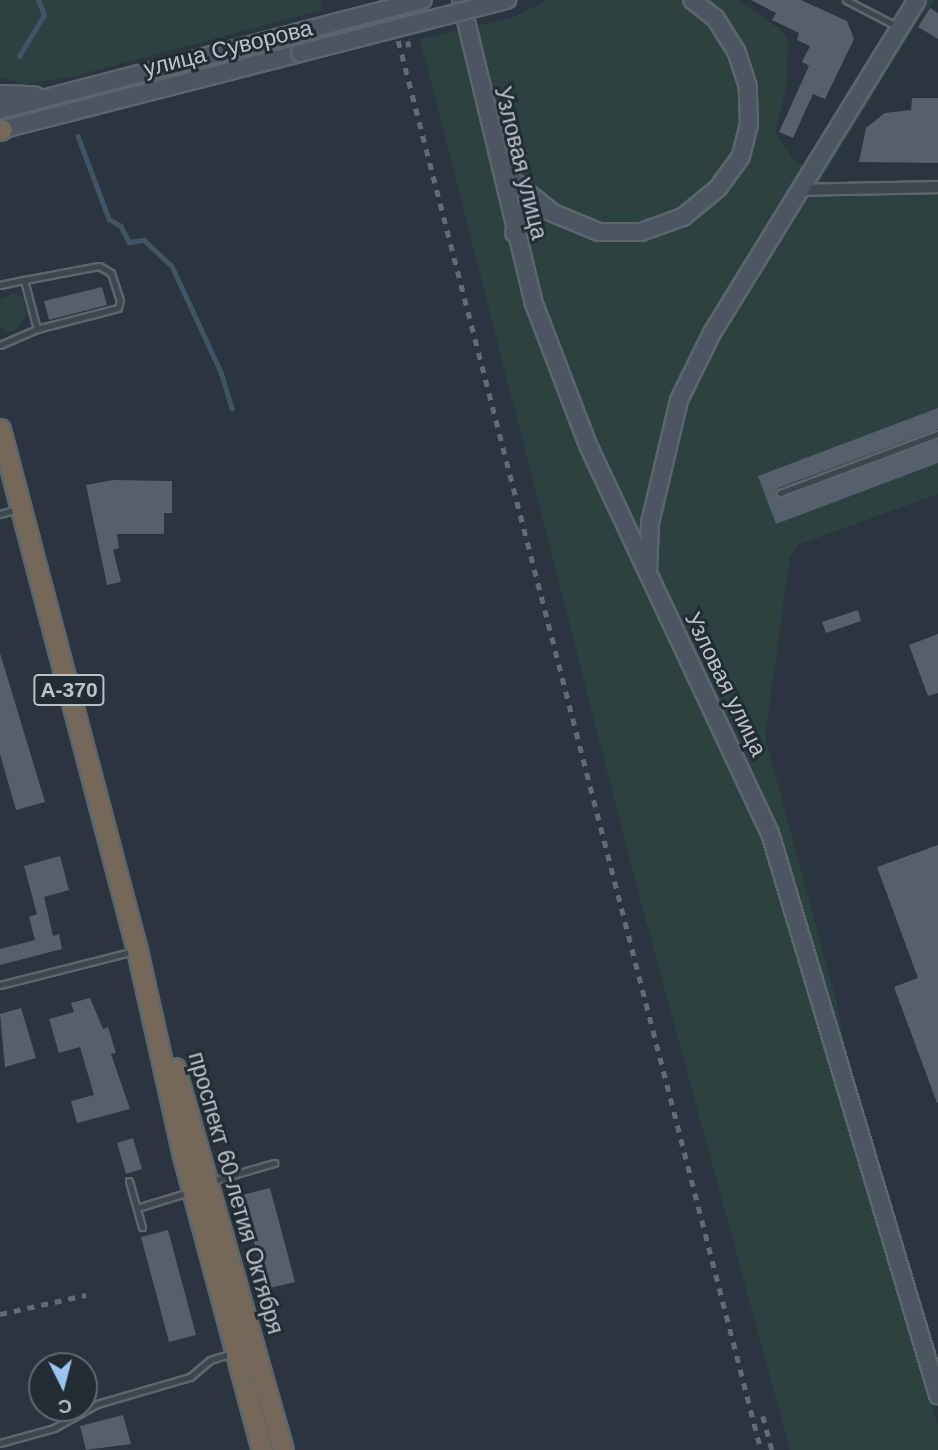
<!DOCTYPE html>
<meta charset="utf-8">
<style>
body{margin:0}
#map{position:relative;width:938px;height:1450px;overflow:hidden;background:#2a353f;font-family:Arial,sans-serif}
div>[style]{position:absolute}
.green>*{inset:0;background:#2c4241}
.stream>*{height:4.5px;margin:-2.25px;padding:0 2.25px;transform-origin:2.25px;border-radius:2.25px;background:#415466}
.building>*{inset:0;background:#55606c}
.roads{filter:drop-shadow(2px 0 #5b656c) drop-shadow(-2px 0 #5b656c) drop-shadow(0 2px #5b656c) drop-shadow(0 -2px #5b656c)}
.lane>*{height:5px;margin:-2.5px;padding:0 2.5px;transform-origin:2.5px;border-radius:2.5px;background:#3d474f}
.street>*{height:10px;margin:-5px;padding:0 5px;transform-origin:5px;border-radius:5px;background:#3d474f}
.secondary>*{height:16px;margin:-8px;padding:0 8px;transform-origin:8px;border-radius:8px;background:#4c5662}
.highway>*{height:19px;margin:-9.5px;padding:0 9.5px;transform-origin:9.5px;border-radius:9.5px;background:#74685b}
.rail>*{height:4.5px;margin-top:-2.25px;transform-origin:0;background:repeating-linear-gradient(90deg,#606b75 0 7px,transparent 0 14px)}
.bridges{filter:drop-shadow(2px 0 #5b656c) drop-shadow(-2px 0 #5b656c) drop-shadow(0 2px #5b656c) drop-shadow(0 -2px #5b656c)}
.secondary-bridge>*{height:16px;margin:-8px;padding:0 8px;transform-origin:8px;border-radius:8px;background:#4c5662}
span{translate:-50% -50%;white-space:nowrap;text-align:center;line-height:1.15;-webkit-text-stroke:6px #222c34;paint-order:stroke}
.shield-label span{padding:2px 5px;background:#222c34;border:2px solid;border-radius:5px;-webkit-text-stroke-width:0}
.shield-label{font-size:21px;color:#bac2c9;font-weight:700}
.street-label{font-size:23px;color:#bac2c9}
.north{position:absolute;left:28px;top:1352px;width:70px;height:70px;box-sizing:border-box;background:#222c34;border:2px solid #5f6870;border-radius:50%;rotate:174deg;font-size:19px;font-weight:700;line-height:28px;text-align:center;color:#bac2c9}
.north::after{content:'';display:block;margin:auto;width:24px;height:32px;background:#9cc4ed;clip-path:polygon(50% 0,100% 100%,50% 72%,0 100%)}
</style>
<div id="map">
<div class="green">
<div style="clip-path:polygon(0 0,320px 0,322px 10px,75px 76px,26px 84px,0 77px)"></div>
<div style="clip-path:polygon(547px 0,737px 0,781px 30px,788px 41px,786px 90px,775px 132px,795px 161px,810px 170px,918px 0,935px 0,917px 22px,821px 181px,938px 179px,938px 494px,797px 545px,790px 557px,765px 737px,837px 1004px,879px 1233px,938px 1425px,938px 1450px,790px 1450px,635px 880px,420px 39px,514px 17px)"></div>
<div style="clip-path:polygon(13px 294px,22px 296px,27px 313px,15px 331px,5px 331px,0 325px,0 300px)"></div>
</div>
<div class="stream">
<div style="left:19px;top:56px;width:48px;rotate:-58.6deg"></div>
<div style="left:44px;top:15px;width:16px;rotate:-112deg"></div>
<div style="left:78px;top:136px;width:89px;rotate:69.5deg"></div>
<div style="left:109px;top:219px;width:14px;rotate:30deg"></div>
<div style="left:121px;top:226px;width:18px;rotate:63deg"></div>
<div style="left:129px;top:242px;width:15px;rotate:-8deg"></div>
<div style="left:144px;top:240px;width:38px;rotate:43deg"></div>
<div style="left:172px;top:266px;width:117px;rotate:65.2deg"></div>
<div style="left:221px;top:372px;width:38px;rotate:73deg"></div>
</div>
<div class="building">
<div style="clip-path:polygon(751px 0,801px 0,847px 21px,854px 39px,825px 99px,813px 94px,793px 138px,779px 132px,809px 66px,802px 62px,810px 46px,797px 40px,799px 33px,772px 20px,776px 13px)"></div>
<div style="clip-path:polygon(930px 8px,938px 13px,938px 39px,918px 27px)"></div>
<div style="clip-path:polygon(912px 98px,938px 98px,938px 163px,859px 162px,866px 128px,885px 113px,911px 110px)"></div>
<div style="clip-path:polygon(102px 287px,107px 305px,49px 320px,44px 301px)"></div>
<div style="clip-path:polygon(938px 408px,938px 429px,778px 488px,775px 494px,782px 498px,938px 440px,938px 463px,776px 524px,758px 476px)"></div>
<div style="clip-path:polygon(113px 480px,172px 481px,172px 513px,164px 513px,164px 534px,117px 534px,119px 548px,113px 550px,121px 582px,107px 585px,86px 485px)"></div>
<div style="clip-path:polygon(858px 610px,861px 621px,826px 633px,822px 622px)"></div>
<div style="clip-path:polygon(938px 634px,938px 693px,928px 696px,909px 645px)"></div>
<div style="clip-path:polygon(0 653px,45px 802px,16px 810px,0 754px)"></div>
<div style="clip-path:polygon(938px 845px,938px 1102px,937px 1103px,894px 987px,918px 978px,877px 867px)"></div>
<div style="clip-path:polygon(60px 856px,69px 890px,44px 897px,53px 936px,59px 934px,62px 949px,0 965px,0 949px,35px 940px,29px 917px,37px 914px,24px 866px)"></div>
<div style="clip-path:polygon(90px 998px,103px 1029px,108px 1027px,116px 1053px,111px 1054px,130px 1109px,77px 1123px,71px 1101px,94px 1095px,80px 1047px,59px 1053px,49px 1019px,74px 1012px,71px 1003px)"></div>
<div style="clip-path:polygon(21px 1008px,36px 1058px,5px 1067px,0 1014px)"></div>
<div style="clip-path:polygon(133px 1138px,142px 1169px,126px 1174px,117px 1143px)"></div>
<div style="clip-path:polygon(270px 1188px,295px 1282px,266px 1289px,242px 1195px)"></div>
<div style="clip-path:polygon(168px 1230px,196px 1335px,169px 1342px,141px 1237px)"></div>
<div style="clip-path:polygon(123px 1415px,131px 1444px,86px 1450px,80px 1426px)"></div>
</div>
<div class="roads">
<div class="lane">
<div style="left:846px;top:0;width:59px;rotate:27.4deg"></div>
<div style="left:24px;top:280px;width:76px;rotate:-10.6deg"></div>
<div style="left:99px;top:266px;width:14px;rotate:30deg"></div>
<div style="left:111px;top:273px;width:28px;rotate:72deg"></div>
<div style="left:120px;top:300px;width:8px;rotate:104deg"></div>
<div style="left:118px;top:308px;width:84px;rotate:165.5deg"></div>
<div style="left:0;top:285px;width:25px;rotate:-12deg"></div>
<div style="left:24px;top:280px;width:51px;rotate:75.1deg"></div>
<div style="left:37px;top:329px;width:40px;rotate:156.6deg"></div>
<div style="left:780px;top:493px;width:169px;rotate:-20.5deg"></div>
<div style="left:0;top:514px;width:19px;rotate:-16deg"></div>
<div style="left:0;top:985px;width:138px;rotate:-14.2deg"></div>
<div style="left:129px;top:1181px;width:48px;rotate:74.2deg"></div>
<div style="left:212px;top:1181px;width:65px;rotate:-16.2deg"></div>
<div style="left:137px;top:1208px;width:54px;rotate:-17.1deg"></div>
<div style="left:0;top:1443px;width:56px;rotate:-15.5deg"></div>
<div style="left:54px;top:1428px;width:49px;rotate:-29.2deg"></div>
<div style="left:97px;top:1404px;width:97px;rotate:-16.2deg"></div>
<div style="left:190px;top:1377px;width:26px;rotate:-40deg"></div>
<div style="left:210px;top:1360px;width:24px;rotate:-17deg"></div>
</div>
<div class="street">
<div style="left:798px;top:190px;width:140px;rotate:-1.2deg"></div>
</div>
<div class="secondary">
<div style="left:461px;top:0;width:309px;rotate:76.5deg"></div>
<div style="left:533px;top:301px;width:154px;rotate:69.1deg"></div>
<div style="left:588px;top:445px;width:429px;rotate:64.9deg"></div>
<div style="left:770px;top:833px;width:587px;rotate:73.36deg"></div>
<div style="left:0;top:94px;width:35px;rotate:2deg"></div>
<div style="left:0;top:110px;width:305px;rotate:-14.6deg"></div>
<div style="left:0;top:130px;width:310px;rotate:-14.4deg"></div>
<div style="left:504px;top:162px;width:20px;rotate:66deg"></div>
<div style="left:512px;top:180px;width:53px;rotate:38.8deg"></div>
<div style="left:553px;top:213px;width:50px;rotate:22.4deg"></div>
<div style="left:599px;top:232px;width:42px"></div>
<div style="left:641px;top:232px;width:45px;rotate:-19.7deg"></div>
<div style="left:683px;top:217px;width:45px;rotate:-39.6deg"></div>
<div style="left:718px;top:188px;width:39px;rotate:-54deg"></div>
<div style="left:741px;top:156px;width:32px;rotate:-76deg"></div>
<div style="left:749px;top:125px;width:38px;rotate:-92deg"></div>
<div style="left:748px;top:87px;width:38px;rotate:-108deg"></div>
<div style="left:736px;top:51px;width:39px;rotate:-122deg"></div>
<div style="left:715px;top:18px;width:29px;rotate:-142deg"></div>
<div style="left:514px;top:233px;width:20px;rotate:-75deg"></div>
<div style="left:519px;top:214px;width:11px;rotate:-41deg"></div>
<div style="left:527px;top:207px;width:20px;rotate:11deg"></div>
<div style="left:648px;top:573px;width:50px;rotate:-87.7deg"></div>
<div style="left:650px;top:523px;width:126px;rotate:-76.7deg"></div>
<div style="left:679px;top:400px;width:75px;rotate:-63.8deg"></div>
<div style="left:712px;top:333px;width:391px;rotate:-58.4deg"></div>
</div>
<div class="highway">
<div style="left:0;top:130px;width:2px;rotate:-27deg"></div>
<div style="left:0;top:429px;width:539px;rotate:75.27deg"></div>
<div style="left:137px;top:950px;width:207px;rotate:77.4deg"></div>
<div style="left:182px;top:1152px;width:309px;rotate:75deg"></div>
<div style="left:175px;top:1068px;width:397px;rotate:74.2deg"></div>
</div>
</div>
<div class="rail">
<div style="left:388px;top:0;width:1497px;rotate:75.57deg"></div>
<div style="left:399px;top:0;width:48px;rotate:78deg"></div>
<div style="left:0;top:1314px;width:88px;rotate:-12.5deg"></div>
<div style="left:763px;top:1416px;width:35px;rotate:75deg"></div>
</div>
<div class="bridges">
<div class="secondary-bridge">
<div style="left:295px;top:33px;width:132px;rotate:-14.5deg"></div>
<div style="left:300px;top:53px;width:214px;rotate:-14.4deg"></div>
</div>
</div>
<div class="shield-label">
<span style="left:69px;top:690px">А-370</span>
</div>
<div class="street-label">
<span style="left:228px;top:48px;rotate:-14deg">улица Суворова</span>
<span style="left:521px;top:163px;rotate:76deg">Узловая улица</span>
<span style="left:726px;top:684px;rotate:64deg">Узловая улица</span>
<span style="left:236px;top:1193px;rotate:74deg">проспект 60-летия Октября</span>
</div>
<div class="north">С</div>
</div>
